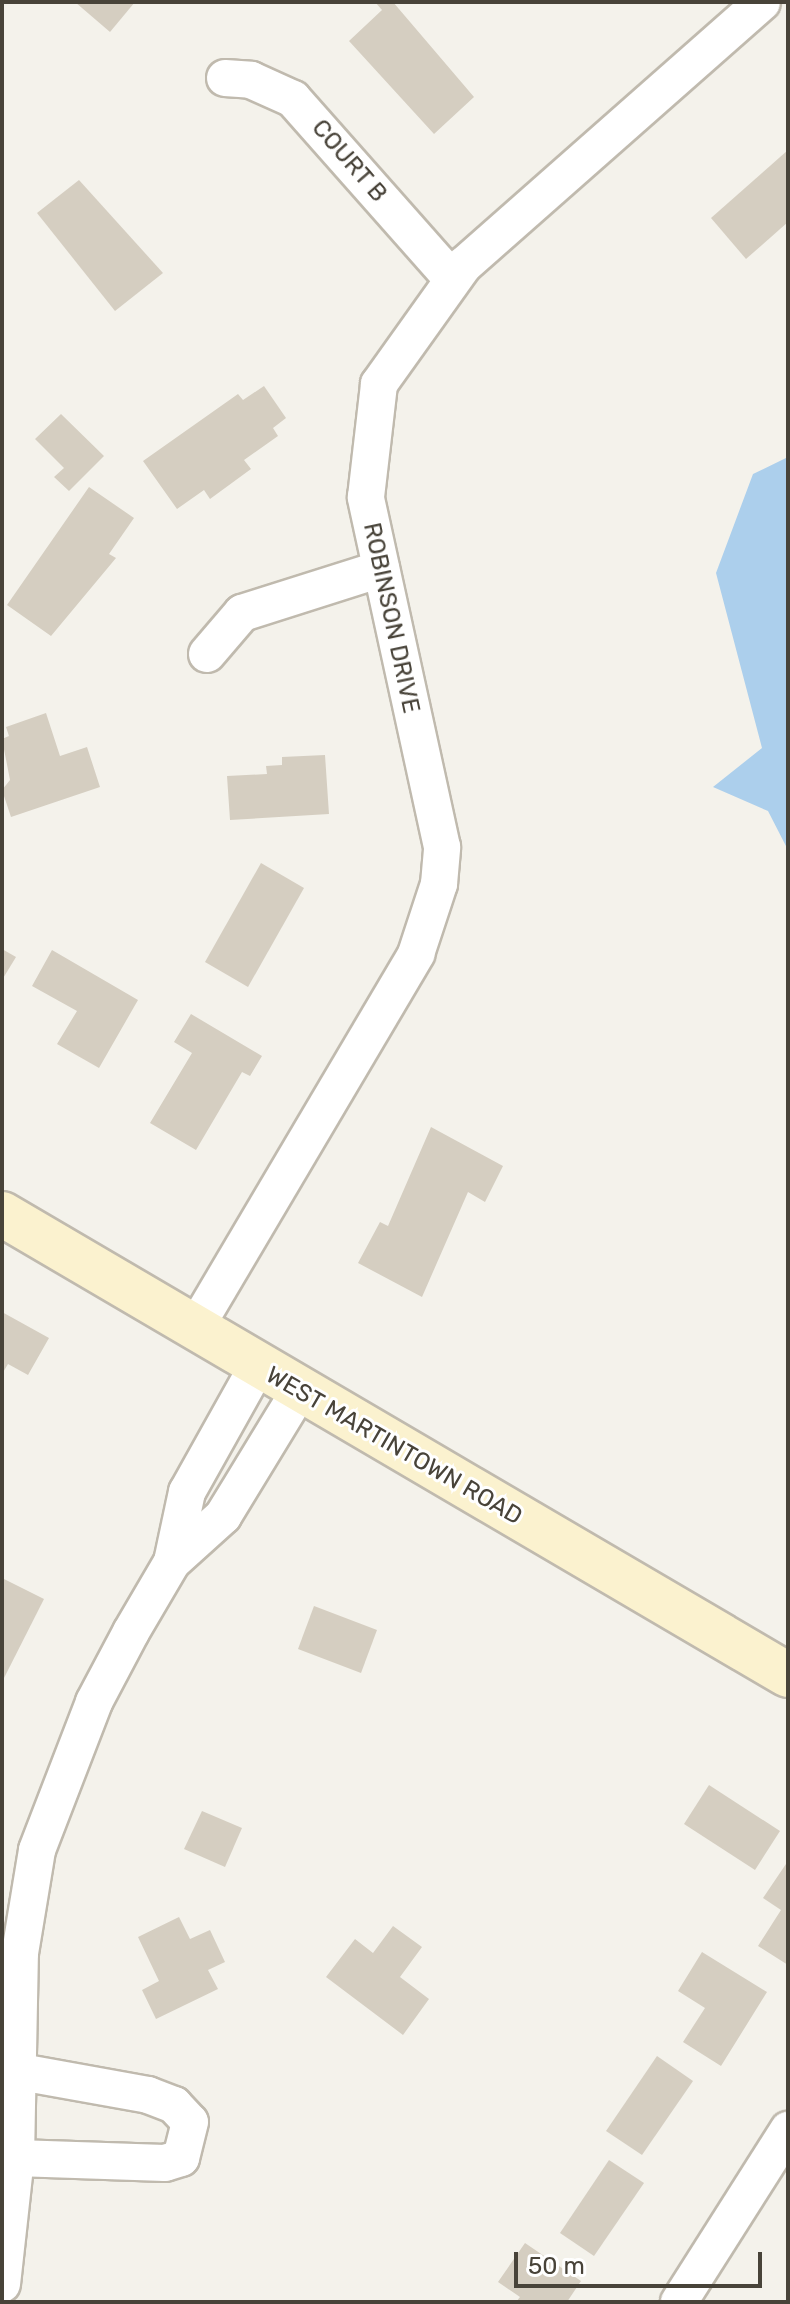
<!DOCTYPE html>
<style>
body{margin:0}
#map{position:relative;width:790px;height:2304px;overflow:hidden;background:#f4f2eb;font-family:Rubik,sans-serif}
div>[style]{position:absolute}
.water>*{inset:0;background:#accfec}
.building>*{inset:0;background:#d5cec1}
.roads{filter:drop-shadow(2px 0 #c0baae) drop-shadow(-2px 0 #c0baae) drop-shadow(0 2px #c0baae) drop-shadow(0 -2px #c0baae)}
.street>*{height:36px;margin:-18px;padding:0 18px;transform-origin:18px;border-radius:18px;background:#fff}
.secondary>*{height:44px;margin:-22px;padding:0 22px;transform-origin:22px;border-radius:22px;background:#fbf2cf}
span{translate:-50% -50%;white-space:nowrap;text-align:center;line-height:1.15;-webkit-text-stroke:6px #fff;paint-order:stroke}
.street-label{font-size:24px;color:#484339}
.frame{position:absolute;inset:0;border:4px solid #484339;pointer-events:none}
.scale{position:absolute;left:514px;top:2252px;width:248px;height:36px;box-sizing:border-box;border:4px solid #484339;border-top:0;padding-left:10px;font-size:24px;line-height:28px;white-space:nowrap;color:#484339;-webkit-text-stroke:6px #fff;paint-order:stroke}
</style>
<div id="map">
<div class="water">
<div style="clip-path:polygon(788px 457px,788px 850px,768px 811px,713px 787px,762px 748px,716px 573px,753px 474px)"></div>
</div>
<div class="building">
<div style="clip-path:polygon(75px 2px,135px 2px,110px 32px)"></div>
<div style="clip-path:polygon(375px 2px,393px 2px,474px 97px,434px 134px,349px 41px,382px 10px)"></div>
<div style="clip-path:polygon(788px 150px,788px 222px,746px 259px,711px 218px)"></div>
<div style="clip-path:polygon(79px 180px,163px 273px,115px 311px,37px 213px)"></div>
<div style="clip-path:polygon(264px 386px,286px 418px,273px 428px,278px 436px,244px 460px,251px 469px,210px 499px,204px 490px,177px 509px,143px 461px,238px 394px,243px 400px)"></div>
<div style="clip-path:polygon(61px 414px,104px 456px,69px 491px,54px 477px,64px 468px,35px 439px)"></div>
<div style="clip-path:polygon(89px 487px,134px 518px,109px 554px,116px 558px,51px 636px,7px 605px)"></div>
<div style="clip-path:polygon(46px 713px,60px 756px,87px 747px,100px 787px,11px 817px,2px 790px,10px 780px,2px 739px,9px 736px,6px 727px)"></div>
<div style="clip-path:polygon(325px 755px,329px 814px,230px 820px,227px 776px,267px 774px,266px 766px,282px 765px,282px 757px)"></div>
<div style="clip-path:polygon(261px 863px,304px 888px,248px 987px,205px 962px)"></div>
<div style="clip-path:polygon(2px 949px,16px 957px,2px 980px)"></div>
<div style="clip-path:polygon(52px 950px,138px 1000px,99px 1068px,57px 1044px,77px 1011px,32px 986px)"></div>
<div style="clip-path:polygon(191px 1014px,262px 1056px,250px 1076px,242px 1072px,196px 1150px,150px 1123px,192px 1053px,174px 1042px)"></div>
<div style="clip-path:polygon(431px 1127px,503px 1166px,485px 1202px,468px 1192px,422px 1297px,358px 1263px,380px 1222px,388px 1226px)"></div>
<div style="clip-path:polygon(2px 1312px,49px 1338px,28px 1375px,8px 1364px,2px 1374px)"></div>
<div style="clip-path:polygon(2px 1578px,44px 1599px,2px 1682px)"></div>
<div style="clip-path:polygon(314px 1606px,377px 1630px,361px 1673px,298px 1649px)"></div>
<div style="clip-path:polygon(709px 1785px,780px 1831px,755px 1870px,684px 1824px)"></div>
<div style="clip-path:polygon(202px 1811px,242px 1828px,225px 1867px,184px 1849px)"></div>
<div style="clip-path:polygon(788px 1861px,788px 1965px,758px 1946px,781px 1910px,763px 1898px)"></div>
<div style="clip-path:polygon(179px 1917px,190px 1939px,210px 1930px,225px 1962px,208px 1970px,218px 1989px,156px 2019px,142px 1990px,159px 1981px,138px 1937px)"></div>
<div style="clip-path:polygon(393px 1926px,422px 1947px,400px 1977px,429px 1999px,403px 2035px,326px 1977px,355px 1939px,373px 1953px)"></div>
<div style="clip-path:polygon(702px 1952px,767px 1992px,721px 2066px,683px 2042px,705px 2008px,678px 1991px)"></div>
<div style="clip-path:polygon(657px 2056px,693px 2081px,642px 2155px,606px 2131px)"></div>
<div style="clip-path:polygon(609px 2160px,644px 2183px,594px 2256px,560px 2233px)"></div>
<div style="clip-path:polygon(525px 2243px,581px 2281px,567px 2302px,516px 2302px,520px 2297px,498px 2282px)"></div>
</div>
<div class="roads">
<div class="street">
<div style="left:225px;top:78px;width:26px;rotate:4deg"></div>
<div style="left:251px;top:80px;width:46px;rotate:24.3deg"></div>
<div style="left:293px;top:99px;width:240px;rotate:48.5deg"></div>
<div style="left:207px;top:654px;width:54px;rotate:-49.5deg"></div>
<div style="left:242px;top:613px;width:146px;rotate:-17.6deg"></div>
<div style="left:194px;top:1330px;width:437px;rotate:-59.4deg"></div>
<div style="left:416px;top:954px;width:74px;rotate:-71.8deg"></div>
<div style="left:439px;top:884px;width:37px;rotate:-85deg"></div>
<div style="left:442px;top:847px;width:358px;rotate:-102.3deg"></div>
<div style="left:366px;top:497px;width:114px;rotate:-83.4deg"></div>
<div style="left:379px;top:384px;width:146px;rotate:-54.5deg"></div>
<div style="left:464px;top:265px;width:397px;rotate:-41.4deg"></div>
<div style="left:172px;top:1562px;width:72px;rotate:-77.9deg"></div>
<div style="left:187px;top:1492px;width:143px;rotate:-60.8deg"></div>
<div style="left:15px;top:2071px;width:135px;rotate:10.2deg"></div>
<div style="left:148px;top:2095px;width:28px;rotate:21deg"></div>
<div style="left:174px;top:2105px;width:23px;rotate:47deg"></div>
<div style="left:190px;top:2122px;width:37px;rotate:104deg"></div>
<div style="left:181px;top:2158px;width:17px;rotate:163deg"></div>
<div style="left:165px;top:2163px;width:149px;rotate:-178.1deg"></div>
<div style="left:2px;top:2284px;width:127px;rotate:-83.7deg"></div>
<div style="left:16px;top:2158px;width:205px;rotate:-88.9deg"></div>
<div style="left:20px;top:1953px;width:104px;rotate:-80.6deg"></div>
<div style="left:37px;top:1850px;width:159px;rotate:-68.9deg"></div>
<div style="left:94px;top:1702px;width:79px;rotate:-62.1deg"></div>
<div style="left:131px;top:1632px;width:81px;rotate:-59.6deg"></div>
<div style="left:172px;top:1562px;width:69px;rotate:-42deg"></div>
<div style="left:223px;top:1516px;width:148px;rotate:-58.6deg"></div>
<div style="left:679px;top:2302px;width:204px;rotate:-57.6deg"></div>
</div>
<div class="secondary">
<div style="left:2px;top:1214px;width:911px;rotate:30.39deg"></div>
</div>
</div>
<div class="street-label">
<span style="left:349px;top:161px;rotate:49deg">COURT B</span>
<span style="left:391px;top:618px;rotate:78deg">ROBINSON DRIVE</span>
<span style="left:394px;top:1446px;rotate:30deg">WEST MARTINTOWN ROAD</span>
</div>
<div class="frame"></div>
<div class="scale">50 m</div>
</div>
